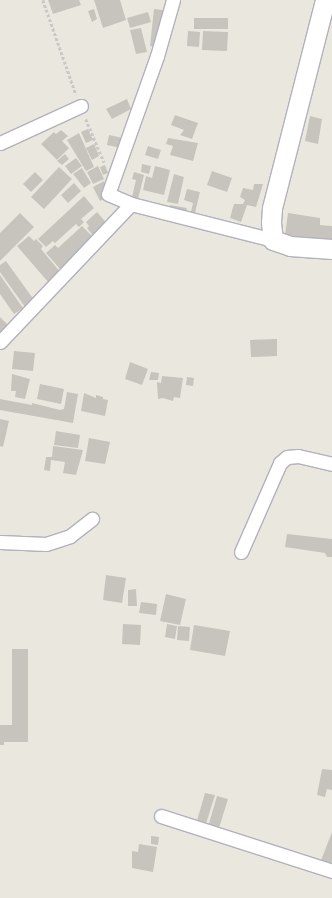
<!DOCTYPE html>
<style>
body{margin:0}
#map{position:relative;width:332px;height:898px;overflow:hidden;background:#eae8de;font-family:Figtree,sans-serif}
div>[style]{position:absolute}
.building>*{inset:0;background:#c6c4bd}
.path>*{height:2.5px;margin-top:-1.25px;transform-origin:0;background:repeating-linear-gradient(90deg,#c8c8c8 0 3px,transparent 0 5px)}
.roads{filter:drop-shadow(1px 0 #b2b1bc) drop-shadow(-1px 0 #b2b1bc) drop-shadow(0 1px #b2b1bc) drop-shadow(0 -1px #b2b1bc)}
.minor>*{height:13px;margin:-6.5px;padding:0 6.5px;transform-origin:6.5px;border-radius:6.5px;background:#fff}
.secondary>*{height:19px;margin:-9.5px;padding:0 9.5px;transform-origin:9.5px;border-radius:9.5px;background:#fff}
span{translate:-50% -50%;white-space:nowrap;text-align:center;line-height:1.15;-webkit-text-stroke:3px #fff;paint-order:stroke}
</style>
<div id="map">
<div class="building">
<div style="clip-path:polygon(48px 0,79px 0,81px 5px,53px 14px)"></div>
<div style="clip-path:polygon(94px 0,120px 0,126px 20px,103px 28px)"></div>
<div style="clip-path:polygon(94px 9px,97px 19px,92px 22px,88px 11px)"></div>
<div style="clip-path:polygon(154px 9px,163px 10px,157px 47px,150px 46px)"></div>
<div style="clip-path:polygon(148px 12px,151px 22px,130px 28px,127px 18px)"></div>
<div style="clip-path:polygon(194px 18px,228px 18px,228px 29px,194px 29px)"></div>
<div style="clip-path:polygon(141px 28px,147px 52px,136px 54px,130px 30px)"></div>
<div style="clip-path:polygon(188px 31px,200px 32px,199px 47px,187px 46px)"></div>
<div style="clip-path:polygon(203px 31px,228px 32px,227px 51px,202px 50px)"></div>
<div style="clip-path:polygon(127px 99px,131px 109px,112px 119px,106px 109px)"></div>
<div style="clip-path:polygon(175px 115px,198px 123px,192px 139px,180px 135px,184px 130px,171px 125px)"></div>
<div style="clip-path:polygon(310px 116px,322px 119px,318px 144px,305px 141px)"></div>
<div style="clip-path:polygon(88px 129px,93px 140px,86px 143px,81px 132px)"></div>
<div style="clip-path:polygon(61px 130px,68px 136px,62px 141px,69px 148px,57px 160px,41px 144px,54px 132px,56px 134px)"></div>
<div style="clip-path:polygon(79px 133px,94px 167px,86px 171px,67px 140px)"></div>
<div style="clip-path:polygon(109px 135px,123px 138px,121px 148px,107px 145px)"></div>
<div style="clip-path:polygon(168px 138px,198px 143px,193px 161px,170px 155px,173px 146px,166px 144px)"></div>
<div style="clip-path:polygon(94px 144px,99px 156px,92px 160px,86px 148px)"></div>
<div style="clip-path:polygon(148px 146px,161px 150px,158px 159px,145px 155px)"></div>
<div style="clip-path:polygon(65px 154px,69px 159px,62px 165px,57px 161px)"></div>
<div style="clip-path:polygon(76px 158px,82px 166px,71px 174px,65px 166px)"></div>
<div style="clip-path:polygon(142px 164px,151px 166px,149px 174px,141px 172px)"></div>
<div style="clip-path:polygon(105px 165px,108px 173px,103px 175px,100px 167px)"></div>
<div style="clip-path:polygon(98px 166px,104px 179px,93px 184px,87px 172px)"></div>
<div style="clip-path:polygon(155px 166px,170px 170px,164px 195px,143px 190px,146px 176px,152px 178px)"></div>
<div style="clip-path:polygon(59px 167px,72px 179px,44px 209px,31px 197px)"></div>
<div style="clip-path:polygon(82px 168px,91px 183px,84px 188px,73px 174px)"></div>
<div style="clip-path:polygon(212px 171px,232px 178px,227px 192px,207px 185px)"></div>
<div style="clip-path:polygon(35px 172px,43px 180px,31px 192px,23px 184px)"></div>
<div style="clip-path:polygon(134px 172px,144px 175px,137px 203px,131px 201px,136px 180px,132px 179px)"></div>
<div style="clip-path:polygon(174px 174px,184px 177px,178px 204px,167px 202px)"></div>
<div style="clip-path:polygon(104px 181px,109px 196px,100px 201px,93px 187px)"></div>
<div style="clip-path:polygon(74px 183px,81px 191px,68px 203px,61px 195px)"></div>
<div style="clip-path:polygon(254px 184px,263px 184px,256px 207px,247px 205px,241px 222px,230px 218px,234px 204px,243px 204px,245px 200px,240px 197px,243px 188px,253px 190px)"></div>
<div style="clip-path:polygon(187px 189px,200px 192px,194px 217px,190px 216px,193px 203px,184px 200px)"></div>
<div style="clip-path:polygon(84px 196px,94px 208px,81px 219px,84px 222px,79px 227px,76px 224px,55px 243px,53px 241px,46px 247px,38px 239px)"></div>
<div style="clip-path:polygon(170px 205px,187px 208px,185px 217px,168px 214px)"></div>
<div style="clip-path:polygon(97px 212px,109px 226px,94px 237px,87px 228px,89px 226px,86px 222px)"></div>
<div style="clip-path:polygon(20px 213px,34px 227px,0 261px,0 233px)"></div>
<div style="clip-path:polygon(288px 213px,320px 218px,320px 225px,332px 226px,332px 241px,285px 235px)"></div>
<div style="clip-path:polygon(82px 226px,95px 239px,61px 270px,46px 253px,55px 245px,58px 248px)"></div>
<div style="clip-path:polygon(29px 236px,34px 241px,36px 239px,43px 246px,41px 249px,61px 273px,49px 283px,17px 246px)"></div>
<div style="clip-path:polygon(6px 261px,34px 300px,25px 307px,0 272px,0 265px)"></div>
<div style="clip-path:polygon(0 275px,23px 308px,14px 314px,0 294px)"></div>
<div style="clip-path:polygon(0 317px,8px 325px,0 332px)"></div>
<div style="clip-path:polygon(277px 339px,277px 356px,251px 357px,250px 340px)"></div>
<div style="clip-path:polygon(14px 351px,35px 353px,33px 371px,12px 369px)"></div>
<div style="clip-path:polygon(130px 362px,148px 369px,142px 385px,125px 379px)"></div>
<div style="clip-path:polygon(151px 372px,159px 373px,158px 380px,149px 380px)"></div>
<div style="clip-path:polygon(12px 374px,30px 379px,25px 399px,15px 397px,16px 391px,11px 391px)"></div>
<div style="clip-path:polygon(162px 376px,183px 378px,180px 398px,174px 397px,173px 401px,163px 398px,158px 399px,157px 382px,161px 383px)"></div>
<div style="clip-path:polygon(187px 377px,194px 378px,193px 386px,186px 385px)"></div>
<div style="clip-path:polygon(40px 384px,64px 389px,61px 404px,37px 399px)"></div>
<div style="clip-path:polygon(67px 392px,78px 394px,73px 423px,0 410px,0 399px,32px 405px,32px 403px,60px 410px,64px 409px)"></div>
<div style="clip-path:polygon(84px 393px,96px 398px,96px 395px,103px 397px,103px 399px,108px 400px,105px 416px,81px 411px)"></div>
<div style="clip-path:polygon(0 419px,9px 421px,3px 447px,0 446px)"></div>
<div style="clip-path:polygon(56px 431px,80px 435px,78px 448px,54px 445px)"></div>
<div style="clip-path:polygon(89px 438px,110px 442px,105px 464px,85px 461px)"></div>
<div style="clip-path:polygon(53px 446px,83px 450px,76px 475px,63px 473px,65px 462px,51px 460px,50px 471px,44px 470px,46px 457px,52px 457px)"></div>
<div style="clip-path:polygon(287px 534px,332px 539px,332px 557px,327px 557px,325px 553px,285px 547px)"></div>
<div style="clip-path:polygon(106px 575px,126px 578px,122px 603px,103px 600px)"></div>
<div style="clip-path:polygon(136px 589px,137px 606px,128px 606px,128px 590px)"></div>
<div style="clip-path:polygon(166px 594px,186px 599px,180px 625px,160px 621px)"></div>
<div style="clip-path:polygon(141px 602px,157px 604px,156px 615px,139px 613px)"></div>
<div style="clip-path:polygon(123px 624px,141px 625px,140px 645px,122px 644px)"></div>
<div style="clip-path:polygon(167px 624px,177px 626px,175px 639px,165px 637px)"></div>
<div style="clip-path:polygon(194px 625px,230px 631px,225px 656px,190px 650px)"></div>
<div style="clip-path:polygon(178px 626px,190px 627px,189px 641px,177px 640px)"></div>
<div style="clip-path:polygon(12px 649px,28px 649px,28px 742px,4px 742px,4px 745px,0 745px,0 725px,12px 725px)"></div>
<div style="clip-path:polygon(322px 769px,332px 770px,332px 790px,327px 789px,325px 797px,317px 795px)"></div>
<div style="clip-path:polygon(205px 793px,215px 795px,205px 827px,196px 824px)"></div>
<div style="clip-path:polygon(217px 796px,228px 799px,218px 831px,208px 827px)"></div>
<div style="clip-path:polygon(332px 832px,332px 861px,330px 867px,320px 863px)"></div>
<div style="clip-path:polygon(151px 836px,159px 837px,158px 845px,151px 844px)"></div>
<div style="clip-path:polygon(139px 844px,157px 847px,153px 872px,132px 868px,132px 851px,138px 852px)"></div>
</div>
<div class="path">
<div style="left:43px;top:0;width:100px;rotate:70.7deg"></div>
<div style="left:86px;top:119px;width:47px;rotate:67.3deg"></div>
</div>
<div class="roads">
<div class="minor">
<div style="left:173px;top:0;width:58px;rotate:105.9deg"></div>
<div style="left:157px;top:56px;width:146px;rotate:109.5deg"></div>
<div style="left:108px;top:194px;width:25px;rotate:23deg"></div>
<div style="left:131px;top:204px;width:146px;rotate:14.2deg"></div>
<div style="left:0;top:143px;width:89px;rotate:-24.6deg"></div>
<div style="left:0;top:342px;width:190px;rotate:-46.5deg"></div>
<div style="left:0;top:542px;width:46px;rotate:2.5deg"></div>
<div style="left:46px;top:544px;width:25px;rotate:-18deg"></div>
<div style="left:70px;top:536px;width:28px;rotate:-38deg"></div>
<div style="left:241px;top:552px;width:97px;rotate:-66.3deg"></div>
<div style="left:280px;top:463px;width:9px;rotate:-41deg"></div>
<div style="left:287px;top:457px;width:11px;rotate:-5deg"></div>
<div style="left:298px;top:456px;width:35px;rotate:13deg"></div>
<div style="left:161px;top:816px;width:180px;rotate:17.8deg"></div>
</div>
<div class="secondary">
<div style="left:325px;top:0;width:215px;rotate:104.3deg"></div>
<div style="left:272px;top:208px;width:15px;rotate:94deg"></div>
<div style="left:271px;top:223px;width:17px;rotate:83deg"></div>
<div style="left:273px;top:240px;width:18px;rotate:19deg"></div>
<div style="left:290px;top:246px;width:42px;rotate:4.1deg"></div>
</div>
</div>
</div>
